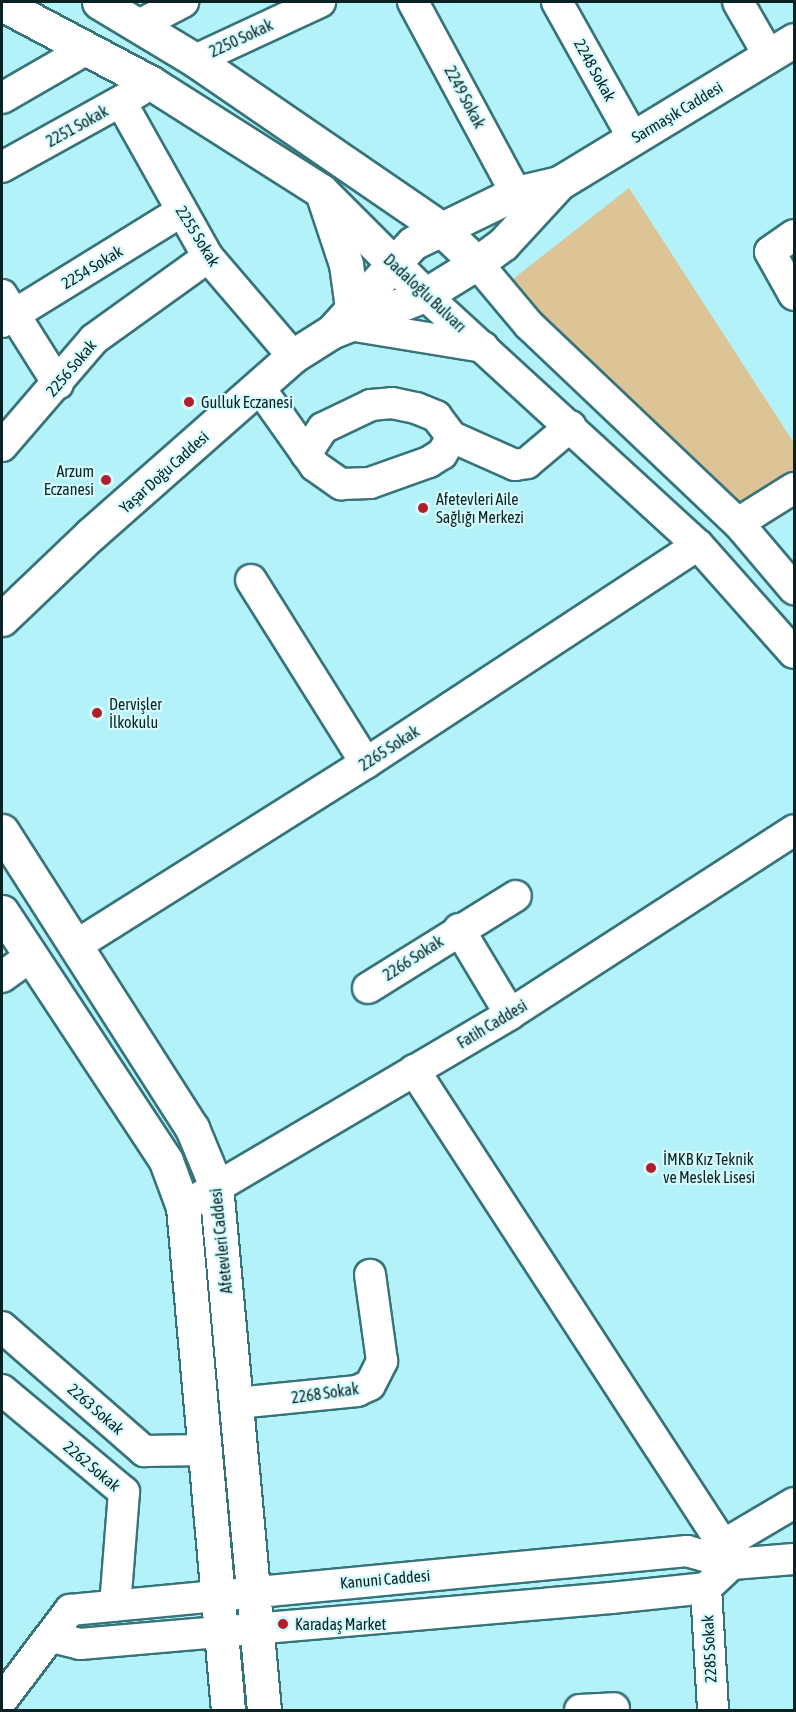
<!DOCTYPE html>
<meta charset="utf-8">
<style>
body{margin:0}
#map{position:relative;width:796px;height:1712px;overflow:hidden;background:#b3f2f8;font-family:"Asap Condensed",sans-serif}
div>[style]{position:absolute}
.green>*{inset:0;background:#dcc496}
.roads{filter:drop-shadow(2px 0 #37747a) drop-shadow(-2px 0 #37747a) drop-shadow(0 2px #37747a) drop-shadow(0 -2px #37747a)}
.minor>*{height:30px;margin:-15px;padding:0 15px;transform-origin:15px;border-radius:15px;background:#fff}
.major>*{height:33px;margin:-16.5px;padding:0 16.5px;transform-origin:16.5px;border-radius:16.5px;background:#fff}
.dots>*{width:16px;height:16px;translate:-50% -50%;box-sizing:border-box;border:3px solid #d6fbfe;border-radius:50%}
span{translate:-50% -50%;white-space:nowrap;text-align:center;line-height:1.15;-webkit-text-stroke:4.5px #d6fbfe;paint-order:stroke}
.street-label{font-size:16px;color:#092325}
.poi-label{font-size:16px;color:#092325}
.left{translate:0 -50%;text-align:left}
.right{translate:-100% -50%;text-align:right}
.frame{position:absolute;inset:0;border:3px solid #092325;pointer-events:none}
</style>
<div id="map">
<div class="green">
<div style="clip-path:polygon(629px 188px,794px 443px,794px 482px,740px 509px,508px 283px)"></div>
</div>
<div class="roads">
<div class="minor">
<div style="left:413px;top:2px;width:217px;rotate:61.7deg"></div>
<div style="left:557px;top:2px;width:156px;rotate:60.8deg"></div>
<div style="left:738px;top:2px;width:62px;rotate:60.1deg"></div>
<div style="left:139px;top:25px;width:50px;rotate:-27.6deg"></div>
<div style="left:195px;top:60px;width:138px;rotate:-24.9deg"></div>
<div style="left:2px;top:98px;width:96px;rotate:-30deg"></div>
<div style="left:121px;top:102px;width:178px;rotate:60.7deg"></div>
<div style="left:208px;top:257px;width:130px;rotate:49.4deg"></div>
<div style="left:2px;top:167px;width:157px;rotate:-29deg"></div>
<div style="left:794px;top:235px;width:29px;rotate:145deg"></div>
<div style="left:770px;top:252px;width:49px;rotate:60.8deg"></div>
<div style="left:477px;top:263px;width:81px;rotate:50deg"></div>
<div style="left:529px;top:325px;width:288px;rotate:43.5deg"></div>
<div style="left:738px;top:523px;width:87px;rotate:49.7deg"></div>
<div style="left:2px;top:295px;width:105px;rotate:57.8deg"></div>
<div style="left:425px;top:295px;width:370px;rotate:42.5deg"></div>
<div style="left:698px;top:545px;width:144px;rotate:48.4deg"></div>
<div style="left:2px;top:322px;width:211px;rotate:-31.7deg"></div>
<div style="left:349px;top:325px;width:136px;rotate:9.3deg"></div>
<div style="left:259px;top:387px;width:97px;rotate:54.7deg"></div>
<div style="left:315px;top:466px;width:32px;rotate:35deg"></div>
<div style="left:341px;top:484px;width:29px;rotate:-2deg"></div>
<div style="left:370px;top:483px;width:63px;rotate:-19.6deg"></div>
<div style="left:429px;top:462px;width:15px;rotate:-32deg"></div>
<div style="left:442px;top:454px;width:20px;rotate:-60deg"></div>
<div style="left:2px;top:446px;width:141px;rotate:-49.3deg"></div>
<div style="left:94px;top:339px;width:140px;rotate:-35.7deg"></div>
<div style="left:306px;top:454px;width:31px;rotate:-57deg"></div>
<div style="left:323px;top:428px;width:53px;rotate:-25.6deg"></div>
<div style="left:371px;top:405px;width:21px;rotate:-5deg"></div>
<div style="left:392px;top:403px;width:25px;rotate:12deg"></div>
<div style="left:416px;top:408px;width:22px;rotate:22deg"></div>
<div style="left:436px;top:416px;width:26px;rotate:53deg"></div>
<div style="left:452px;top:437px;width:69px;rotate:24deg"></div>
<div style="left:515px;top:465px;width:12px;rotate:-9deg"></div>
<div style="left:527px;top:463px;width:57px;rotate:-40.1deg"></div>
<div style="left:738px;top:523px;width:66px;rotate:-32deg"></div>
<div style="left:251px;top:580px;width:216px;rotate:57.9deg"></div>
<div style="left:459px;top:929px;width:99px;rotate:59deg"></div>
<div style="left:75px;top:946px;width:344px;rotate:-32.2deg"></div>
<div style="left:366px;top:763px;width:397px;rotate:-33.3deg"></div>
<div style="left:2px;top:977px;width:36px;rotate:-36deg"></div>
<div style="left:368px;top:988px;width:174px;rotate:-31.9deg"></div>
<div style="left:414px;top:1070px;width:567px;rotate:56.95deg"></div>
<div style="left:183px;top:1207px;width:380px;rotate:-30.5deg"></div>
<div style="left:510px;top:1014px;width:338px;rotate:-32.9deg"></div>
<div style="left:2px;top:1327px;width:189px;rotate:41.1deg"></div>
<div style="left:144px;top:1451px;width:60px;rotate:-1deg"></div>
<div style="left:2px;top:1390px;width:159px;rotate:39.9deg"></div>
<div style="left:124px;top:1492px;width:114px;rotate:94.5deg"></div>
<div style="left:237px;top:1403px;width:121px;rotate:-5.7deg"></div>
<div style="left:357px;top:1391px;width:14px;rotate:-25deg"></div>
<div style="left:370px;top:1385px;width:27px;rotate:-63deg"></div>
<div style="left:382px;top:1361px;width:87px;rotate:-97.9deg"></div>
<div style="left:715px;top:1558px;width:15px;rotate:-58deg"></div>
<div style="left:723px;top:1545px;width:82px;rotate:-30.6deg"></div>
<div style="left:706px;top:1588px;width:122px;rotate:86.7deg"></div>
<div style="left:52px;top:1637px;width:29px;rotate:14deg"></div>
<div style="left:80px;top:1644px;width:533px;rotate:-4.95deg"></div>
<div style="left:611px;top:1598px;width:96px;rotate:-6deg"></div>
<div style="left:706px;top:1588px;width:35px;rotate:-43deg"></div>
<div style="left:2px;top:1700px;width:113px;rotate:-52.9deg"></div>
<div style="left:70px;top:1610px;width:620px;rotate:-5.46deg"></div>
<div style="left:687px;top:1551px;width:47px;rotate:16.1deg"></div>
<div style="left:732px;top:1564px;width:62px;rotate:-4.6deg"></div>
<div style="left:580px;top:1710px;width:34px;rotate:-3deg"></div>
</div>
<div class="major">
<div style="left:99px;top:2px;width:112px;rotate:31.1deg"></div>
<div style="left:195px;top:60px;width:296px;rotate:34.4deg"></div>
<div style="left:439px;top:227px;width:52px;rotate:43.5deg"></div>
<div style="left:2px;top:4px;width:169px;rotate:27.9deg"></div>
<div style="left:151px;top:83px;width:201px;rotate:32.4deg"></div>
<div style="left:321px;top:191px;width:147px;rotate:45deg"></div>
<div style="left:324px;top:198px;width:70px;rotate:71.6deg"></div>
<div style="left:346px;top:264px;width:44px;rotate:82.2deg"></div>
<div style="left:335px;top:328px;width:115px;rotate:-47.5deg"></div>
<div style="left:413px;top:243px;width:114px;rotate:-25.9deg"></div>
<div style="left:516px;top:193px;width:44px;rotate:-13.1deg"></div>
<div style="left:2px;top:619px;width:122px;rotate:-43.7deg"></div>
<div style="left:90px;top:535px;width:271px;rotate:-41.4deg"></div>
<div style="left:293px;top:356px;width:45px;rotate:-32.3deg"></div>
<div style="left:331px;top:332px;width:101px;rotate:-21.5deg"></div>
<div style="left:425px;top:295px;width:61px;rotate:-31.6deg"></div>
<div style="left:477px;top:263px;width:32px;rotate:-36deg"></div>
<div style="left:503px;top:244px;width:83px;rotate:-47.4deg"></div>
<div style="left:559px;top:183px;width:275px;rotate:-31.3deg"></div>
<div style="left:2px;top:831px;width:353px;rotate:57.4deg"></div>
<div style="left:192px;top:1128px;width:63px;rotate:67.5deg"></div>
<div style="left:216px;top:1186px;width:526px;rotate:84.77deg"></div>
<div style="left:2px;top:912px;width:298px;rotate:56.6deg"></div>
<div style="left:166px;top:1161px;width:49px;rotate:69.7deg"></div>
<div style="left:183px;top:1207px;width:505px;rotate:84.89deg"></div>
</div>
</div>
<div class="dots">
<div style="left:189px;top:402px;background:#b11e2b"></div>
<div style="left:106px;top:480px;background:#b11e2b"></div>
<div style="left:423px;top:508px;background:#b11e2b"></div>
<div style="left:97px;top:713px;background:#b11e2b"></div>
<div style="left:651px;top:1168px;background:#b11e2b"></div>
<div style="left:283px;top:1624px;background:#b11e2b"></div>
</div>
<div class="street-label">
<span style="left:241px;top:38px;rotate:-25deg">2250 Sokak</span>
<span style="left:595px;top:70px;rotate:61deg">2248 Sokak</span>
<span style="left:465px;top:97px;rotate:62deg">2249 Sokak</span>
<span style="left:677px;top:112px;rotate:-31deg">Sarmaşık Caddesi</span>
<span style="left:77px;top:126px;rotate:-29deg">2251 Sokak</span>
<span style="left:198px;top:236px;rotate:58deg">2255 Sokak</span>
<span style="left:92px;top:267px;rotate:-31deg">2254 Sokak</span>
<span style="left:425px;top:293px;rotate:43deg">Dadaloğlu Bulvarı</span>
<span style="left:71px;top:368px;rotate:-50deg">2256 Sokak</span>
<span style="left:164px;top:472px;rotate:-42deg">Yaşar Doğu Caddesi</span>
<span style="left:389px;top:748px;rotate:-33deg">2265 Sokak</span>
<span style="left:413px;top:958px;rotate:-33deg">2266 Sokak</span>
<span style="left:492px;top:1024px;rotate:-31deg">Fatih Caddesi</span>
<span style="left:221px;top:1241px;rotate:-96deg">Afetevleri Caddesi</span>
<span style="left:325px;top:1393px;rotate:-8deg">2268 Sokak</span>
<span style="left:96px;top:1409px;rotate:41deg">2263 Sokak</span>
<span style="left:92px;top:1466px;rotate:40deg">2262 Sokak</span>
<span style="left:385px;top:1579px;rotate:-5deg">Kanuni Caddesi</span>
<span style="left:709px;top:1649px;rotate:-93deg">2285 Sokak</span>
</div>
<div class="poi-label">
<span class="left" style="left:201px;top:402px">Gulluk Eczanesi</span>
<span class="right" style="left:94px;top:480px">Arzum<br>Eczanesi</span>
<span class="left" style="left:436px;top:508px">Afetevleri Aile<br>Sağlığı Merkezi</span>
<span class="left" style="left:109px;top:713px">Dervişler<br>İlkokulu</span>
<span class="left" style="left:663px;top:1168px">İMKB Kız Teknik<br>ve Meslek Lisesi</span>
<span class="left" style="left:295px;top:1624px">Karadaş Market</span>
</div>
<div class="frame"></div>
</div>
